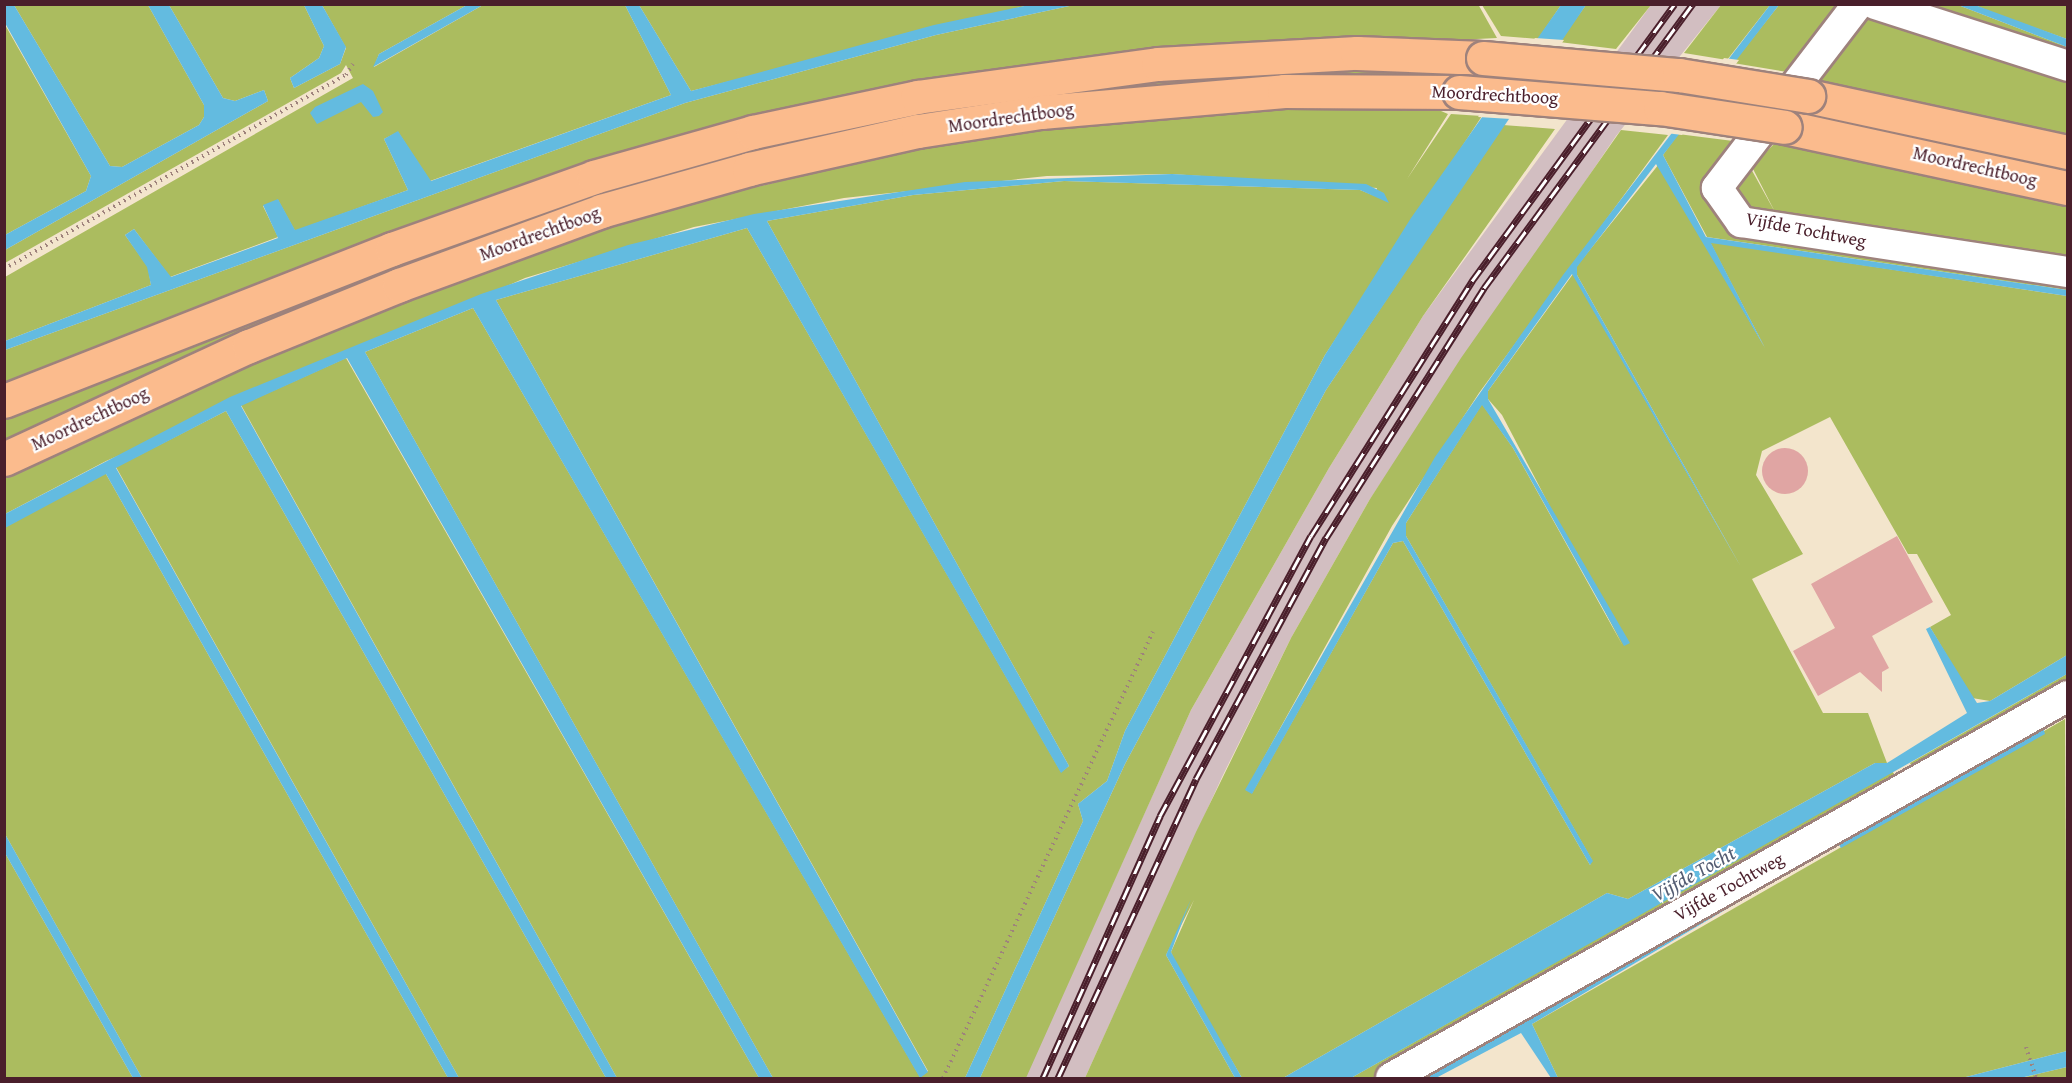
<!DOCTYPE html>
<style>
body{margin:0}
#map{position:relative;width:2072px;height:1083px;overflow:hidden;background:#f3e5cc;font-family:"Gentium Book Plus",serif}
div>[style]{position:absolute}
.industrial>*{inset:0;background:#d2bec1}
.green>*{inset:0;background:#abbc5f}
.water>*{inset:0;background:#63bbe0}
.pier>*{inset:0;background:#f3e5cc}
.building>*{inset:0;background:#e0a5a3}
.round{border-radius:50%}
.path>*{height:4px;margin-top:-2px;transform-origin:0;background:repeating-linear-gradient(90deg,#9e827c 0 1.5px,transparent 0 6px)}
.roads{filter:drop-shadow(2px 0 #9e827c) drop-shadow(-2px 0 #9e827c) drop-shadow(0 2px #9e827c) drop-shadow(0 -2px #9e827c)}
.minor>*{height:30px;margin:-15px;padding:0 15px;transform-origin:15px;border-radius:15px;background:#fff}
.major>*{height:33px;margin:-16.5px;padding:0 16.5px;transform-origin:16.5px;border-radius:16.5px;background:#fbbb8d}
.rail>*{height:7px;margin-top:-3.5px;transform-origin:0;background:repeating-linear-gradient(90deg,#fff 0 14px,#4a1f2b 0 28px);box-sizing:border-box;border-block:2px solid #4a1f2b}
.bridges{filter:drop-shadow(2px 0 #9e827c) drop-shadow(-2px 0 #9e827c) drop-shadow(0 2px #9e827c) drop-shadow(0 -2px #9e827c)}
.major-bridge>*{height:33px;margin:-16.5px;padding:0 16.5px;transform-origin:16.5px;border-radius:16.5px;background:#fbbb8d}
span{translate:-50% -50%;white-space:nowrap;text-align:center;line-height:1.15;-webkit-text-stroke:4.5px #fff;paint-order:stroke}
.street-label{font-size:18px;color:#4a1f2b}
.water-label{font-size:20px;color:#545d73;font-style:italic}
.frame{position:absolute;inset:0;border:6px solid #4a1f2b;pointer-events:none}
</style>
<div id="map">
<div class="industrial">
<div style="clip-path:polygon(1651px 5px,1721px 5px,1616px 136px,1370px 499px,1291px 638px,1222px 777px,1085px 1078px,1025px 1078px,1191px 710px,1329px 468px,1423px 316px)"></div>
</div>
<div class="green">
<div style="clip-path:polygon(1478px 4px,1497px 38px,1075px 59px,896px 86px,462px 209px,5px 386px,5px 350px,685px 103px,936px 35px,1074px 5px)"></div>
<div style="clip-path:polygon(14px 5px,148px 5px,204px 105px,204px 117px,199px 125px,122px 167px,110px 166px)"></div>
<div style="clip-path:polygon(169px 5px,304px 5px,324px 46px,319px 58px,290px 78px,294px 88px,340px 64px,346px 48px,322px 5px,467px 5px,379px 54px,374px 67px,483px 5px,625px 5px,671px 95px,430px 181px,398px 132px,384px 139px,408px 190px,295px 231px,278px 200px,263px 206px,278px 237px,170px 277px,134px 229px,125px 235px,148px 267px,151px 285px,5px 341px,5px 277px,353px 78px,346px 65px,341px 73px,5px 263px,5px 250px,268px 101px,264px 90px,235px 101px,223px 98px)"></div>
<div style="clip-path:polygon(639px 5px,1029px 5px,691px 91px)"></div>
<div style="clip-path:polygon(1482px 5px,1561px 5px,1538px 39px,1501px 36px)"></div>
<div style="clip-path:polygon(1586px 5px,1651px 5px,1616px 49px,1559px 42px)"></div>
<div style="clip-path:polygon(1721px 5px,1770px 5px,1727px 60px,1684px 53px)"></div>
<div style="clip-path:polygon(1779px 5px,1845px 5px,1793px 73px,1733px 63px)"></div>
<div style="clip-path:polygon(1927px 5px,1958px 5px,2067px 47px,2067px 57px)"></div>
<div style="clip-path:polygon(1975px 5px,2067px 5px,2067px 39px,1998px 15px)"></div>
<div style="clip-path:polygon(1869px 16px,2067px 75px,2067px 139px,1834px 86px,1813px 76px)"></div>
<div style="clip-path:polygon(4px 23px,91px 176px,86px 191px,5px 235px)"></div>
<div style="clip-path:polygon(1362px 68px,1479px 70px,1472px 80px,788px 146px,5px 446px,5px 414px,296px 297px,669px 167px,894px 113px,1126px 79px)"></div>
<div style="clip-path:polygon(1261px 106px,1434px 108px,1448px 114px,1407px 179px,1451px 114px,1482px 116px,1325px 355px,1125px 731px,1107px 781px,1078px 804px,1083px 821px,965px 1078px,773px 1078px,365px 352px,473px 308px,920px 1077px,928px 1071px,496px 300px,747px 228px,1061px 772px,1069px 766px,767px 221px,913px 195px,1064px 181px,1360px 190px,1375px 196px,1377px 188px,1172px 174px,1047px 176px,844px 198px,694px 227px,525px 278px,106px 461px,5px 514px,5px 474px,123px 417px,368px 312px,632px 217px,964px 137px,1126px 115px)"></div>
<div style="clip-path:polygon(1801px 108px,2067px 166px,2067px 175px,1794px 116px)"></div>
<div style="clip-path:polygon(1503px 125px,1555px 129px,1423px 316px,1329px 468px,1191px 710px,1026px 1078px,980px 1078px,1125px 764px,1326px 390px)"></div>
<div style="clip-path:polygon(1621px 130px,1668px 135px,1479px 393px,1392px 526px,1246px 790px,1252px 793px,1393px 543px,1403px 541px,1590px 865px,1592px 860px,1406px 536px,1406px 523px,1482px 404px,1513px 448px,1623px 646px,1502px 415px,1488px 399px,1488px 391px,1573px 274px,1741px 567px,1577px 275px,1576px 267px,1659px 164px,1765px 348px,1710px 242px,2067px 296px,2067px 655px,1990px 701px,1972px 698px,1930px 627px,1951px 615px,1917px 554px,1908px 554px,1830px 417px,1762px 451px,1756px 475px,1803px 554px,1752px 579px,1823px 713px,1868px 713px,1887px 763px,1875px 763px,1628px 899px,1607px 893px,1283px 1078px,1242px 1078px,1178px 968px,1171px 952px,1194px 900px,1166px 955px,1235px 1078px,1085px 1078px,1196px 832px,1291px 638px,1370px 499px,1461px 358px)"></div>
<div style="clip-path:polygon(1678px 134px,1741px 142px,1704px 190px,1726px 229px,2067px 280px,2067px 290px,1707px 237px,1663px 155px)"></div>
<div style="clip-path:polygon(1803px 144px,2067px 202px,2067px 263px,1753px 216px,1730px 184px,1750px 167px,1776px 214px,1752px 167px,1773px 145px)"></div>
<div style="clip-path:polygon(346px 358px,759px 1078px,617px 1078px,241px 405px)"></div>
<div style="clip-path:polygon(226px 411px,606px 1078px,459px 1078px,116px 467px)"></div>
<div style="clip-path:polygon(101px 473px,106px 474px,448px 1078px,142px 1078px,5px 834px,4px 528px)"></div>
<div style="clip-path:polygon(2067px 674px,2067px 690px,1913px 770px,1910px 763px)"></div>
<div style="clip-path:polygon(2065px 719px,2067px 1051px,1962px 1078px,1558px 1078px,1532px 1024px)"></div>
<div style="clip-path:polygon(1892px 771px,1897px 778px,1377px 1078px,1351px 1078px)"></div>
<div style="clip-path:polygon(4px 853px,5px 853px,133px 1078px,5px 1078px)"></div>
<div style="clip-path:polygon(2067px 1067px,2067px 1078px,2020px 1078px,2021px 1078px)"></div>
</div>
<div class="water">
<div style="clip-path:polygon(5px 4px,14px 5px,110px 166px,122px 167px,199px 125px,204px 117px,204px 105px,148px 5px,169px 5px,223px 98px,235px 101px,264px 90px,268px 101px,5px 250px,5px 235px,86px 191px,91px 176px,5px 23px)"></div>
<div style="clip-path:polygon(304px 5px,322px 5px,346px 47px,340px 64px,294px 88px,290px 78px,319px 58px,324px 46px)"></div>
<div style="clip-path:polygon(467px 5px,483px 5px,373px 67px,379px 54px)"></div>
<div style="clip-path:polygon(625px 5px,639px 5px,691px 91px,934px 25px,1029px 5px,1074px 5px,936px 35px,685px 103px,5px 350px,5px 341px,151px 285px,147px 267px,125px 235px,134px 229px,171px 277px,278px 238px,263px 205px,278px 199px,295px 230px,408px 190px,384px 139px,398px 131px,431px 181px,671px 95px)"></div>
<div style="clip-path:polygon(1561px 5px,1586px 5px,1326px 390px,1125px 764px,980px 1078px,965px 1078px,1083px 821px,1078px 804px,1107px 781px,1125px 731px,1325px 355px,1411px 218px)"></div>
<div style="clip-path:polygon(1770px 5px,1779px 5px,1663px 155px,1706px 237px,2067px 290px,2067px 296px,1711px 243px,1765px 348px,1656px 164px,1577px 267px,1577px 275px,1741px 567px,1572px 274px,1488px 391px,1488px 399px,1630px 643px,1624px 646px,1513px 448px,1482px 405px,1406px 523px,1406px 536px,1593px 861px,1590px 865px,1403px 541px,1393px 543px,1252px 794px,1245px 790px,1435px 457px,1563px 275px)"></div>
<div style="clip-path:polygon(1958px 5px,1975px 5px,2067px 39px,2067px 47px)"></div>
<div style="clip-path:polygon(363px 84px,373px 91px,383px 112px,379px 116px,373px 117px,361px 102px,317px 124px,310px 113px,315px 107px)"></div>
<div style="clip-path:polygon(1172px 174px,1366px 184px,1384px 193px,1389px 203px,1360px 190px,1064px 181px,913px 195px,767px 221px,1069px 766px,1061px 773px,747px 228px,496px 300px,928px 1072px,920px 1078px,473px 308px,365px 352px,773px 1078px,759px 1078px,347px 358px,241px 406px,617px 1078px,606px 1078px,226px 411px,116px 468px,459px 1078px,448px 1078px,106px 474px,5px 528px,5px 514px,230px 397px,481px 294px,628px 245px,754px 214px,965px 182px)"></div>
<div style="clip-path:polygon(1930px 627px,1977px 703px,1990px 701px,2067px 655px,2067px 674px,1351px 1078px,1283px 1078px,1607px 893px,1628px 899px,1875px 763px,1887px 763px,1967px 713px,1926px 629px)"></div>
<div style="clip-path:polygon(2043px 727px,2045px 734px,1841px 848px,1838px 843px)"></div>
<div style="clip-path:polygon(4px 834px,5px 834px,142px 1078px,133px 1078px,5px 853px)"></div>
<div style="clip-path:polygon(1808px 861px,1532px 1024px,1558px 1078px,1551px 1078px,1521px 1033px,1436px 1078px,1424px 1078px)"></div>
<div style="clip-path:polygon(1191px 899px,1171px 952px,1242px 1078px,1235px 1078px,1166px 955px)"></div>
<div style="clip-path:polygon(2067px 1051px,2067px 1067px,2020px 1078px,1962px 1078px)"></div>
</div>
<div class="pier">
<div style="clip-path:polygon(1535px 38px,1564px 40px,1511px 119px,1478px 117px)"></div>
<div style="clip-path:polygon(1724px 58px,1739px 60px,1682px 135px,1666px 133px)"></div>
</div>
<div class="building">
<div class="round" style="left:1762px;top:448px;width:46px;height:46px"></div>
<div style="clip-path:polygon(1897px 536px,1933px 602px,1872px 636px,1889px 668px,1882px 672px,1882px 692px,1860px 672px,1818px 696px,1793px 651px,1835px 628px,1811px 584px)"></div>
</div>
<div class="path">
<div style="left:4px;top:269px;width:393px;rotate:-29.6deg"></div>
<div style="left:346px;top:75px;width:13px;rotate:-58deg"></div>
<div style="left:2026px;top:1047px;width:33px;rotate:72deg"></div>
<div style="left:943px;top:1078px;width:493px;rotate:-64.8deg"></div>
</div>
<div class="roads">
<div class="minor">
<div style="left:1858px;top:4px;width:232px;rotate:127.5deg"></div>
<div style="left:1717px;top:188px;width:42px;rotate:54.8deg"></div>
<div style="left:1741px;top:222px;width:331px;rotate:8.7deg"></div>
<div style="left:1875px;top:4px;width:203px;rotate:17.8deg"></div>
<div style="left:1391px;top:1078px;width:777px;rotate:-29.43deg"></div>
</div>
<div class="major">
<div style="left:1808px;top:96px;width:266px;rotate:12.2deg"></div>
<div style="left:1785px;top:127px;width:289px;rotate:12.2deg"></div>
<div style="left:4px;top:401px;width:417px;rotate:-21.4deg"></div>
<div style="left:392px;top:249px;width:214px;rotate:-19.6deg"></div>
<div style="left:594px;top:177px;width:165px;rotate:-15.8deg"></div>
<div style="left:753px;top:132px;width:168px;rotate:-12deg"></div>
<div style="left:917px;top:97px;width:243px;rotate:-7.8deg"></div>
<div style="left:1158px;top:64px;width:199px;rotate:-3.2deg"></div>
<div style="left:1357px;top:53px;width:126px;rotate:2.3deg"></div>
<div style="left:4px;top:459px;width:270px;rotate:-24.8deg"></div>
<div style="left:249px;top:346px;width:162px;rotate:-22.1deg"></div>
<div style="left:399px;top:285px;width:215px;rotate:-20.1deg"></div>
<div style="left:601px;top:211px;width:154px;rotate:-15.8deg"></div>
<div style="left:749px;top:169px;width:173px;rotate:-12.7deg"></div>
<div style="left:918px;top:131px;width:124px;rotate:-8.8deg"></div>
<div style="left:1041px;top:112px;width:244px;rotate:-4.9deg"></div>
<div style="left:1284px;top:91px;width:175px;rotate:0.3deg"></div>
</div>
</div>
<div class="rail">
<div style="left:1043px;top:1078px;width:287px;rotate:-65.9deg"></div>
<div style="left:1160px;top:816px;width:318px;rotate:-61.7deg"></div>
<div style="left:1311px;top:536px;width:302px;rotate:-57.7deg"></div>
<div style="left:1472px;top:281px;width:343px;rotate:-53.8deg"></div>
<div style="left:1058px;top:1078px;width:329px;rotate:-65.2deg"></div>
<div style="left:1196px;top:779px;width:274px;rotate:-61.7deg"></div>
<div style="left:1326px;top:538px;width:296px;rotate:-57.7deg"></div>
<div style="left:1484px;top:288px;width:353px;rotate:-53.7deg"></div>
</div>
<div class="bridges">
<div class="major-bridge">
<div style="left:1483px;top:58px;width:197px;rotate:5deg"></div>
<div style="left:1679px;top:75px;width:131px;rotate:9.2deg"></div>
<div style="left:1459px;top:92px;width:202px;rotate:4.6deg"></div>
<div style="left:1660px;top:108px;width:126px;rotate:8.6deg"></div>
</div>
</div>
<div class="street-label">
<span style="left:1495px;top:95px;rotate:3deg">Moordrechtboog</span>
<span style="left:1011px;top:118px;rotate:-8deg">Moordrechtboog</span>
<span style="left:1975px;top:167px;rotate:13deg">Moordrechtboog</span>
<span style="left:1806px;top:230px;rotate:11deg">Vijfde Tochtweg</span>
<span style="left:540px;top:234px;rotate:-20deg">Moordrechtboog</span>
<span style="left:90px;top:419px;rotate:-25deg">Moordrechtboog</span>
<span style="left:1729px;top:887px;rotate:-29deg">Vijfde Tochtweg</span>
</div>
<div class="water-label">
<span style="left:1693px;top:873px;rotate:-29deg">Vijfde Tocht</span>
</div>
<div class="frame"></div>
</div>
